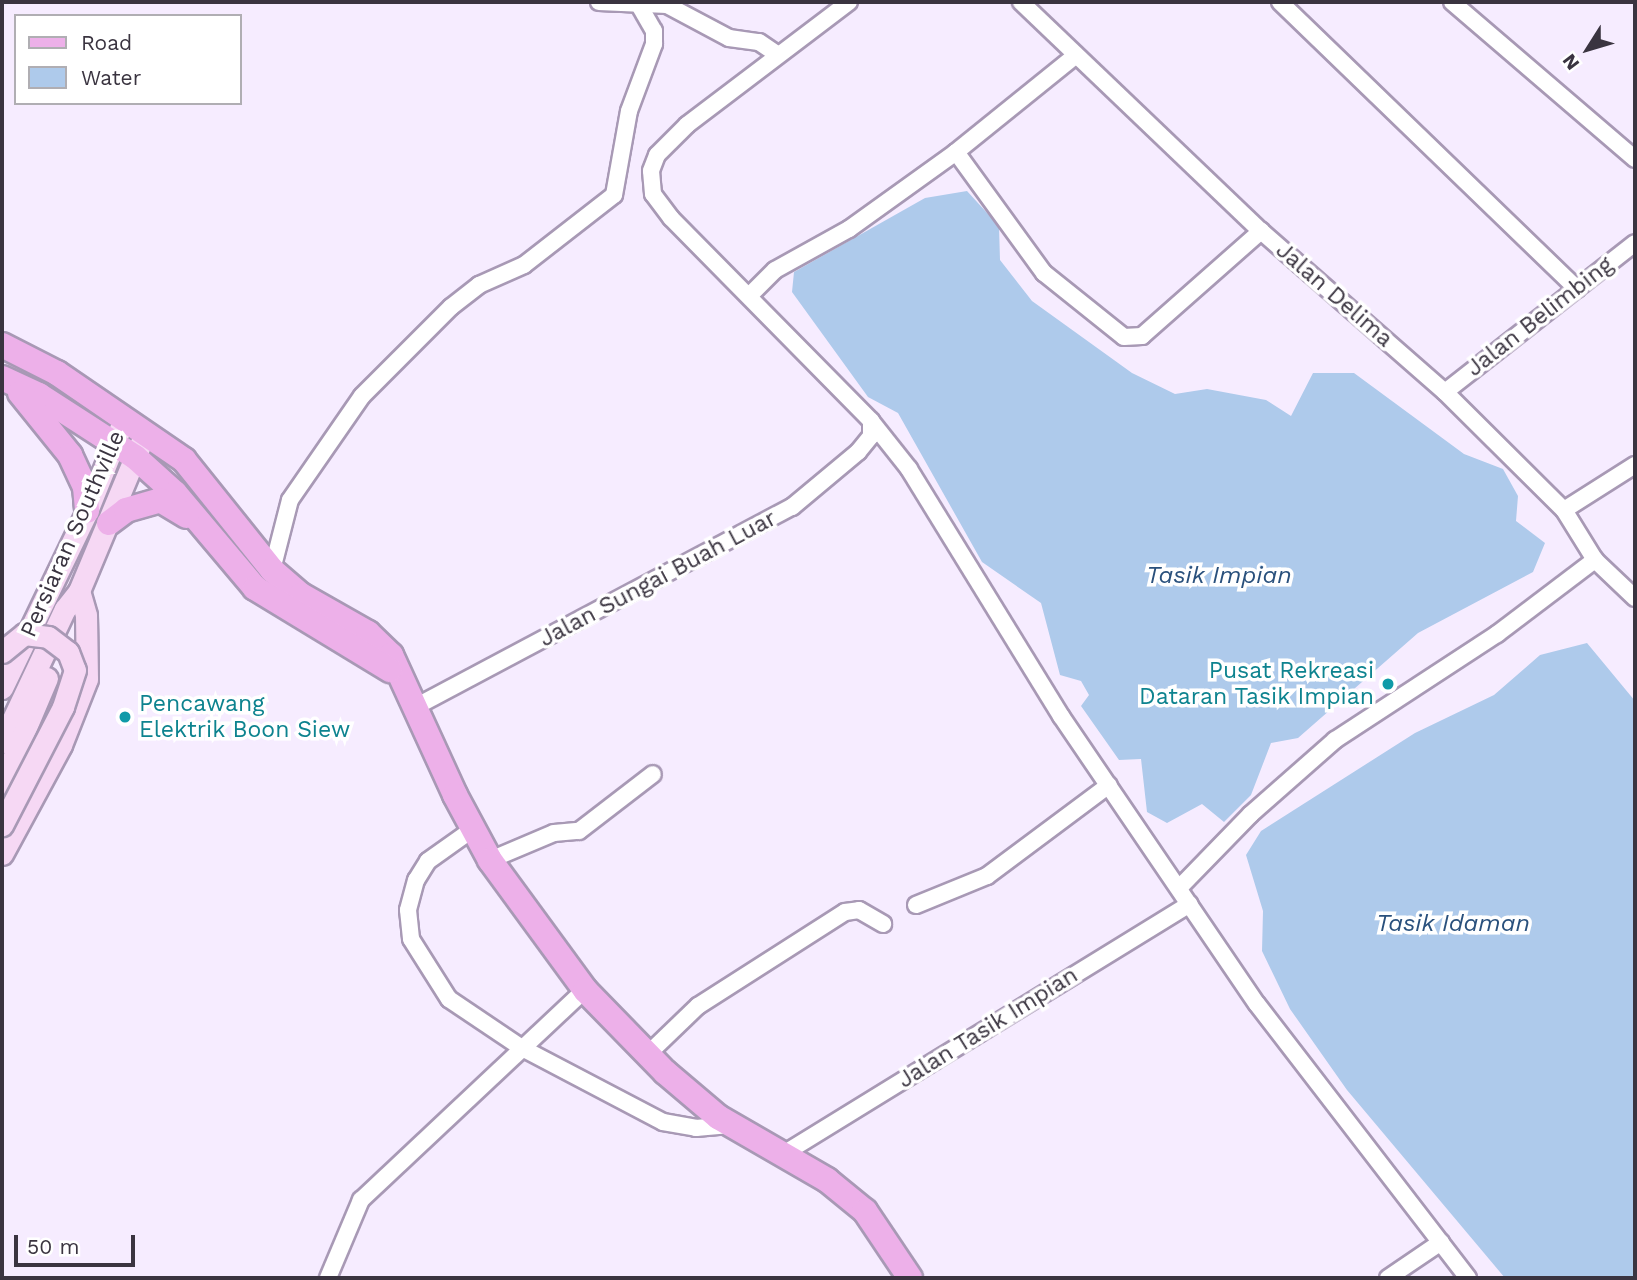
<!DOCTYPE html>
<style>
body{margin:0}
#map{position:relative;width:1637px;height:1280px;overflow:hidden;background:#f6ecff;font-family:"Work Sans",sans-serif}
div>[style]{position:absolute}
.water>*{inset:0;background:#aecaeb}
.roads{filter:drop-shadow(2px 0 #a899b5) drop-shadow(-2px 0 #a899b5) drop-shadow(0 2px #a899b5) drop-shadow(0 -2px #a899b5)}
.street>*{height:16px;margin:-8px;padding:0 8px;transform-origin:8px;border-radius:8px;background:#fff}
.secondary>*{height:21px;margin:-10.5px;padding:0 10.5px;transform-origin:10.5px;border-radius:10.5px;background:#f6d8f4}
.primary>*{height:24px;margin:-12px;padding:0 12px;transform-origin:12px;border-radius:12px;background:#edb0e9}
.bridges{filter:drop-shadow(2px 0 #a899b5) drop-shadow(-2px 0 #a899b5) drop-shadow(0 2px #a899b5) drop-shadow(0 -2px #a899b5)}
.secondary-bridge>*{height:21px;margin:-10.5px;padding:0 10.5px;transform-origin:10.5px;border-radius:10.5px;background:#f6d8f4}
.dots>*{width:19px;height:19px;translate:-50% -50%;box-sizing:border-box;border:4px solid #fff;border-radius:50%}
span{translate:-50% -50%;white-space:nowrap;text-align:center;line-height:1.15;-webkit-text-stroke:7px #fff;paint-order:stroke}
.street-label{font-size:23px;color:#3a3440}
.culture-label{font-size:23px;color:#0d838f}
.right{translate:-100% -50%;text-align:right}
.left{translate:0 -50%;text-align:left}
.water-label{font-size:24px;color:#29507c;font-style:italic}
.frame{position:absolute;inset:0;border:4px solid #3a3440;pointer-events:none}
.legend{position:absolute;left:14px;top:14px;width:228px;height:91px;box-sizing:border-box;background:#fff;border:2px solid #b0aeb3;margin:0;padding:9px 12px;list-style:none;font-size:21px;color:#3a3440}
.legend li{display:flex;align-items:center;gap:14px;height:35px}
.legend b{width:35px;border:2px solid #b0aeb3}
.north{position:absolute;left:1553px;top:14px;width:70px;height:70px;-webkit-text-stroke:5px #fff;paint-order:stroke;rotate:233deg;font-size:19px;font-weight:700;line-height:28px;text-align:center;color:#3a3440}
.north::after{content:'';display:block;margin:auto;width:24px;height:32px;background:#3a3440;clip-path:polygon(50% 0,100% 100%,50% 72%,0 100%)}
.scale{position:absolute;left:14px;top:1235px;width:121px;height:32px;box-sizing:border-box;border:4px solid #3a3440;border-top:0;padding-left:9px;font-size:21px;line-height:24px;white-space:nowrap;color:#3a3440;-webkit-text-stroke:5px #fff;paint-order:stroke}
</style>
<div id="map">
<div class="water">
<div style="clip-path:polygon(967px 191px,999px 226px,1000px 260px,1032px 301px,1132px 373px,1175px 394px,1207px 389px,1266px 400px,1291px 416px,1313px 373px,1354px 373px,1464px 454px,1503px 469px,1518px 496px,1516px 521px,1545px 543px,1533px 572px,1418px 633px,1298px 738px,1271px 743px,1251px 795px,1224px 822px,1202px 804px,1167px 823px,1147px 812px,1141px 759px,1119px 760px,1081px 706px,1089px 695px,1081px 681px,1060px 675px,1041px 603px,982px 562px,898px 413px,868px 397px,792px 292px,794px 272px,925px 198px)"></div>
<div style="clip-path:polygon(1587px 643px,1635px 701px,1635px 1278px,1505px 1278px,1347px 1090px,1290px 1009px,1262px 951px,1263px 911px,1246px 855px,1261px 831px,1415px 733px,1494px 695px,1540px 655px)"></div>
</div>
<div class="roads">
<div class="street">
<div style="left:599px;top:2px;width:68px;rotate:2.5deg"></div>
<div style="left:667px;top:5px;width:70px;rotate:28deg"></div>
<div style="left:729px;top:38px;width:30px;rotate:8deg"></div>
<div style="left:759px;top:42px;width:23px;rotate:34deg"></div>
<div style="left:849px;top:2px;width:203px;rotate:142.8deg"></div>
<div style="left:687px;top:125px;width:42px;rotate:135deg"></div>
<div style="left:657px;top:155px;width:17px;rotate:111deg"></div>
<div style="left:651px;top:171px;width:23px;rotate:85deg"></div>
<div style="left:653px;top:194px;width:30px;rotate:53deg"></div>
<div style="left:671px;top:218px;width:285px;rotate:45.4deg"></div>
<div style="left:871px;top:421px;width:61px;rotate:51.6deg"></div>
<div style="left:909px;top:469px;width:290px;rotate:58.4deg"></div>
<div style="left:1061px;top:716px;width:348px;rotate:55.8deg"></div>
<div style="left:1257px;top:1004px;width:346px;rotate:52.4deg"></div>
<div style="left:1021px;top:2px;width:332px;rotate:43.7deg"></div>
<div style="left:1261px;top:231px;width:244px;rotate:41.2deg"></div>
<div style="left:1445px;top:392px;width:168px;rotate:44.8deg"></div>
<div style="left:1564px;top:510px;width:59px;rotate:58.2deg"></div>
<div style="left:1595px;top:560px;width:55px;rotate:43.5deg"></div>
<div style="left:1280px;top:2px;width:413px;rotate:44deg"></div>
<div style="left:1452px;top:2px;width:241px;rotate:40.6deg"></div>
<div style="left:956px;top:152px;width:150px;rotate:54deg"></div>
<div style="left:1044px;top:273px;width:102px;rotate:38.7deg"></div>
<div style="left:1124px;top:337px;width:18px;rotate:-3deg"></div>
<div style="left:1142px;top:336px;width:159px;rotate:-41.4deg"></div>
<div style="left:750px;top:295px;width:35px;rotate:-45deg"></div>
<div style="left:775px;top:270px;width:85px;rotate:-29deg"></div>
<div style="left:849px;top:229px;width:132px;rotate:-35.7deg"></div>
<div style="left:956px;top:152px;width:154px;rotate:-38.9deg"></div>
<div style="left:1445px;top:392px;width:241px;rotate:-38.1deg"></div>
<div style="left:1564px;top:510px;width:84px;rotate:-32.4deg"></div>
<div style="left:272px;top:570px;width:72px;rotate:-75.6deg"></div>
<div style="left:290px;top:500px;width:126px;rotate:-55.3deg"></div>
<div style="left:362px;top:396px;width:126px;rotate:-45deg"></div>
<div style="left:451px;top:307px;width:36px;rotate:-38deg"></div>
<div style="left:479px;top:285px;width:49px;rotate:-24deg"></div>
<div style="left:524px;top:265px;width:114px;rotate:-37.9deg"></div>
<div style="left:614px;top:195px;width:85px;rotate:-79.9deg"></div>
<div style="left:629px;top:111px;width:72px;rotate:-69.5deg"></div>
<div style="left:654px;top:44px;width:13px;rotate:-90deg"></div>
<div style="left:654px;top:31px;width:30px;rotate:-120deg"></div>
<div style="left:417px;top:706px;width:425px;rotate:-28deg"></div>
<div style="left:792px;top:507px;width:86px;rotate:-39.8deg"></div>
<div style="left:858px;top:452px;width:21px;rotate:-51deg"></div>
<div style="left:871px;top:436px;width:15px;rotate:-90deg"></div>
<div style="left:473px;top:829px;width:55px;rotate:144.6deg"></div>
<div style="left:428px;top:861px;width:22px;rotate:122deg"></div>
<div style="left:416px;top:880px;width:31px;rotate:105deg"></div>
<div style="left:408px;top:910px;width:29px;rotate:84deg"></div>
<div style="left:411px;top:939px;width:71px;rotate:57.7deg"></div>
<div style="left:449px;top:999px;width:88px;rotate:33.9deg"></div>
<div style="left:522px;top:1048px;width:159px;rotate:27.7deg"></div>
<div style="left:663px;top:1122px;width:34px;rotate:10deg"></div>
<div style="left:696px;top:1128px;width:34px;rotate:-5deg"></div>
<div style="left:490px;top:860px;width:69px;rotate:-22.9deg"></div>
<div style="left:554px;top:833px;width:25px;rotate:-5deg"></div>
<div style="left:579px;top:831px;width:93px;rotate:-37.6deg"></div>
<div style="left:1180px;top:887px;width:102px;rotate:-45.8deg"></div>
<div style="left:1251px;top:814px;width:112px;rotate:-41.4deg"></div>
<div style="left:1335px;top:740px;width:194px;rotate:-33.2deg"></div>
<div style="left:1497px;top:634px;width:123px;rotate:-37.1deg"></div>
<div style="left:916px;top:905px;width:77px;rotate:-22.2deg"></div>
<div style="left:987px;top:876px;width:152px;rotate:-36.7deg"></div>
<div style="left:647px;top:1055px;width:71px;rotate:-43.9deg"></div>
<div style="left:698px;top:1006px;width:174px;rotate:-32.6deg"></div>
<div style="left:845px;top:912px;width:14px;rotate:-8deg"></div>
<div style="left:859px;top:910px;width:28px;rotate:30deg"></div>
<div style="left:785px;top:1153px;width:475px;rotate:-31.6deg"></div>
<div style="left:328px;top:1278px;width:85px;rotate:-67.1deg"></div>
<div style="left:361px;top:1200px;width:307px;rotate:-43.2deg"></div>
<div style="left:1388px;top:1278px;width:64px;rotate:-34.2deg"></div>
</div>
<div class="secondary">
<div style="left:2px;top:688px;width:196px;rotate:-64.3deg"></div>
<div style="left:87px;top:511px;width:88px;rotate:-68.1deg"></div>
<div style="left:2px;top:742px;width:147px;rotate:-64.7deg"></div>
<div style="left:65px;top:609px;width:23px;rotate:-52deg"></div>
<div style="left:79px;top:591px;width:160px;rotate:-67.3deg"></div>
<div style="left:2px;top:784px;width:115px;rotate:-67deg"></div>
<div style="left:2px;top:854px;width:124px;rotate:-61.6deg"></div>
<div style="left:61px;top:745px;width:71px;rotate:-68.5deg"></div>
<div style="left:87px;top:679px;width:64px;rotate:-90.9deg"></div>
<div style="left:86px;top:615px;width:25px;rotate:-106deg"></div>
</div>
<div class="primary">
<div style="left:2px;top:345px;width:62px;rotate:27deg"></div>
<div style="left:57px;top:373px;width:154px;rotate:34.4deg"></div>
<div style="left:184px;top:460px;width:141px;rotate:51.3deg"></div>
<div style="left:272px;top:570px;width:38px;rotate:41deg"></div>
<div style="left:301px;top:595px;width:77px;rotate:29.6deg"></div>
<div style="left:368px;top:633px;width:32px;rotate:44deg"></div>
<div style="left:391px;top:655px;width:154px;rotate:65.4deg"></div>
<div style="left:455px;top:795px;width:74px;rotate:61.7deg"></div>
<div style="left:490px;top:860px;width:161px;rotate:53.8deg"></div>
<div style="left:585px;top:990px;width:115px;rotate:45.7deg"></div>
<div style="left:665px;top:1072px;width:70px;rotate:40.3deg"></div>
<div style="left:718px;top:1117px;width:126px;rotate:30deg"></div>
<div style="left:827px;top:1180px;width:49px;rotate:39.2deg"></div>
<div style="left:865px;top:1211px;width:81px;rotate:56.1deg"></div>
<div style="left:2px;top:378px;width:41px;rotate:24.7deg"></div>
<div style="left:39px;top:395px;width:114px;rotate:32.9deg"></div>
<div style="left:135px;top:457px;width:54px;rotate:42deg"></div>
<div style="left:175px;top:493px;width:124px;rotate:49.9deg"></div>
<div style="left:255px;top:588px;width:158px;rotate:31.3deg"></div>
<div style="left:20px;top:393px;width:80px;rotate:51.1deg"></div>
<div style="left:70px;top:455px;width:35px;rotate:65deg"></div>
<div style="left:85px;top:487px;width:24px;rotate:85deg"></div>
<div style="left:109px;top:523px;width:21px;rotate:-37deg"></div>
<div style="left:126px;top:510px;width:35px;rotate:-16deg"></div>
<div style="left:160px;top:500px;width:31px;rotate:31deg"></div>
</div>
</div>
<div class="bridges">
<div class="secondary-bridge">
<div style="left:2px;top:652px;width:28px;rotate:-39deg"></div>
<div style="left:24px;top:634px;width:24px;rotate:7deg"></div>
<div style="left:48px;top:637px;width:25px;rotate:37deg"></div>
<div style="left:68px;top:652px;width:19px;rotate:69deg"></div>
<div style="left:75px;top:670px;width:39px;rotate:108deg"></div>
<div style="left:63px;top:707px;width:133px;rotate:117.3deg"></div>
</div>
</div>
<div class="dots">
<div style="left:1388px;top:684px;background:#0f9aa8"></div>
<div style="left:125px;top:717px;background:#0f9aa8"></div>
</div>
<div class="street-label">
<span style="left:1334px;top:295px;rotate:41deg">Jalan Delima</span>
<span style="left:1540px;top:317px;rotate:-38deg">Jalan Belimbing</span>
<span style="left:73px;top:534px;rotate:-66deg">Persiaran Southville</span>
<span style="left:658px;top:579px;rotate:-28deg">Jalan Sungai Buah Luar</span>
<span style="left:988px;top:1028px;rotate:-32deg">Jalan Tasik Impian</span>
</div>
<div class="culture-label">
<span class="right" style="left:1374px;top:684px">Pusat Rekreasi<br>Dataran Tasik Impian</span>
<span class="left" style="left:139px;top:717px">Pencawang<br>Elektrik Boon Siew</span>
</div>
<div class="water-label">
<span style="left:1219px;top:576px">Tasik Impian</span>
<span style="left:1453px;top:924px">Tasik Idaman</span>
</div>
<div class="frame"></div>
<ul class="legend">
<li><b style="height:9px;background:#edb0e9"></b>Road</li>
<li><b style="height:19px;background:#aecaeb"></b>Water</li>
</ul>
<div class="north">N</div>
<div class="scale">50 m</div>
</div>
